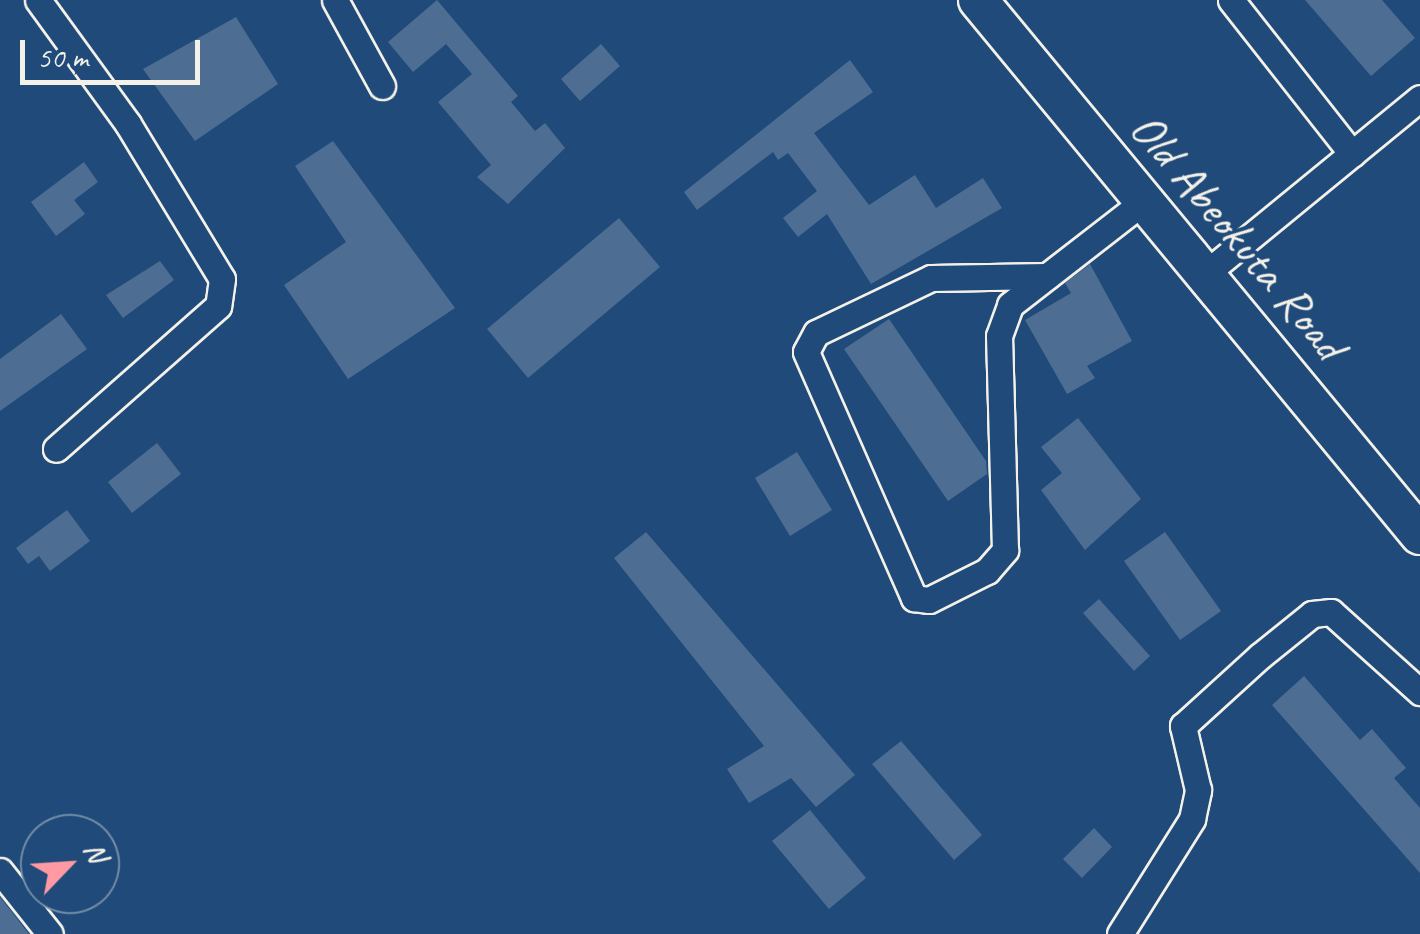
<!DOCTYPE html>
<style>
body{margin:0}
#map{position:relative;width:1420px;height:934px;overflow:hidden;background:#1f4a7a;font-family:Caveat,sans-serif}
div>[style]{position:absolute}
.building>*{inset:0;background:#4d6e92}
.roads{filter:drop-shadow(2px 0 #f4f1e8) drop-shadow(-2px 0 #f4f1e8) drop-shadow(0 2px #f4f1e8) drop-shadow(0 -2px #f4f1e8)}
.minor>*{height:25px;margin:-12.5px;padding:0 12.5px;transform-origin:12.5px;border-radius:12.5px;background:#1f4a7a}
.highway>*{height:38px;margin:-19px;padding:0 19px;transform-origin:19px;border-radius:19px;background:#1f4a7a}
span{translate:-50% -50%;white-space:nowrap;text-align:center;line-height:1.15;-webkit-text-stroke:8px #1f4a7a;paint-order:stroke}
.street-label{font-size:48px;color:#f4f1e8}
.north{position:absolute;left:20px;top:814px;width:100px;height:100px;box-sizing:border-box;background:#1f4a7a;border:2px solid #748da6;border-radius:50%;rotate:65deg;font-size:28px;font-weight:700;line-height:40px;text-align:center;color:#f4f1e8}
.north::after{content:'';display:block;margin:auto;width:35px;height:45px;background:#ff9aa2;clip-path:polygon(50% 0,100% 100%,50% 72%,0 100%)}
.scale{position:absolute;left:20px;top:40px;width:180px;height:45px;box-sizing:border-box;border:5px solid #f4f1e8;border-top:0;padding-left:12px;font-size:30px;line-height:35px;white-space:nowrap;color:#f4f1e8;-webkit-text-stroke:8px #1f4a7a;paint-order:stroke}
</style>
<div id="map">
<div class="building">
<div style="clip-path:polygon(437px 0,518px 96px,511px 102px,535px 131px,545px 123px,565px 148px,508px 204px,477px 177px,491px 165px,438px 102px,472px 74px,446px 44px,413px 72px,388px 42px)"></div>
<div style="clip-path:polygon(1305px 0,1382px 0,1415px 38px,1371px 76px)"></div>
<div style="clip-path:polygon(236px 17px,278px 84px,195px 141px,143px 69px)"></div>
<div style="clip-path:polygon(601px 44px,620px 66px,580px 101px,561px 79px)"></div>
<div style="clip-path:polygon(850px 60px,873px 92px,814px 133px,869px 205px,915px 175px,936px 208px,983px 178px,1002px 208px,871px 284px,827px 214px,798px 237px,783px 218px,817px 191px,788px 153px,778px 160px,773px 152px,697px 210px,684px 192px)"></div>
<div style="clip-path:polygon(333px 141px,455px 308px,348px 379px,284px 285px,346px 242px,295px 166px)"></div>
<div style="clip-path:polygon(84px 162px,98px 182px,74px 200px,85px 214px,56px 236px,31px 202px)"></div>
<div style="clip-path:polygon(619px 218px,660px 267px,528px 378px,487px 329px)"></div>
<div style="clip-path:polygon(160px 261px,174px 280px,123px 318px,106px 295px)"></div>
<div style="clip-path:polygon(1090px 264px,1132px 341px,1087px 366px,1095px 378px,1067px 394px,1025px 320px,1071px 293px,1065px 283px)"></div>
<div style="clip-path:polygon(61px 314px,87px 349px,0 411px,0 359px)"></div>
<div style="clip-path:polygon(889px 319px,986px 461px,987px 474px,948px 501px,844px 349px)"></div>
<div style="clip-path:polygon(1078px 418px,1141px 499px,1085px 550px,1041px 490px,1062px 473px,1041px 447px)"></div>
<div style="clip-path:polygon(157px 443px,181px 474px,132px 513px,108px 482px)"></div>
<div style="clip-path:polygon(797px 452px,832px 510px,790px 536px,755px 478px)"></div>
<div style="clip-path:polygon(67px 510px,90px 541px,50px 571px,39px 556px,28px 564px,16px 548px)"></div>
<div style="clip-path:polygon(646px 532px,855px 775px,816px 807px,791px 778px,749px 803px,727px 769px,764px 746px,614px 558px)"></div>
<div style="clip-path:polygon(1165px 532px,1221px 611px,1180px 640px,1124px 561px)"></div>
<div style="clip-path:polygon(1099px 599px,1150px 656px,1134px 671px,1083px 613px)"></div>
<div style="clip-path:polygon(1304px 676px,1360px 740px,1372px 729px,1406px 768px,1394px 778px,1420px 808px,1420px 873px,1272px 705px)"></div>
<div style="clip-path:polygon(901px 741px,982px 835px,954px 860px,872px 764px)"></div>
<div style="clip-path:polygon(810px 810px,866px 878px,829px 909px,772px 841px)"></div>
<div style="clip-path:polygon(1094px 828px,1112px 847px,1082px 878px,1063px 859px)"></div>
<div style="clip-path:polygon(0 897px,29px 934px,0 934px)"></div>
</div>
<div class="roads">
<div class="minor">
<div style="left:38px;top:0;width:153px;rotate:54deg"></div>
<div style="left:128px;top:124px;width:181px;rotate:58.8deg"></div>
<div style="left:222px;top:279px;width:27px;rotate:98deg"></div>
<div style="left:218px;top:306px;width:216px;rotate:138.6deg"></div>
<div style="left:335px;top:0;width:98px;rotate:61.3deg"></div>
<div style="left:1231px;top:0;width:196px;rotate:51.8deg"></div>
<div style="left:1205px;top:274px;width:278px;rotate:-39.3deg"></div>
<div style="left:1047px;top:276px;width:116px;rotate:179deg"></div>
<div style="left:931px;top:278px;width:127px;rotate:154.4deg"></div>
<div style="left:816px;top:333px;width:21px;rotate:118deg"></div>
<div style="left:806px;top:352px;width:269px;rotate:66.3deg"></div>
<div style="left:914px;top:598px;width:15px;rotate:8deg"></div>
<div style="left:929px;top:600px;width:65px;rotate:-26.6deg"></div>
<div style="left:987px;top:571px;width:28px;rotate:-49deg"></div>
<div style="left:1005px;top:550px;width:214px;rotate:-91.6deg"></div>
<div style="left:999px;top:336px;width:33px;rotate:-70deg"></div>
<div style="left:1010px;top:305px;width:170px;rotate:-37.8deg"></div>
<div style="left:0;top:871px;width:80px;rotate:51.6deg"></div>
<div style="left:1120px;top:934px;width:136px;rotate:-57.9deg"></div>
<div style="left:1192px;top:819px;width:30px;rotate:-78deg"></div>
<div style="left:1198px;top:790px;width:66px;rotate:-103.2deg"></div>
<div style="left:1183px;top:726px;width:104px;rotate:-42.3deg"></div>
<div style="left:1260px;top:656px;width:67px;rotate:-38.9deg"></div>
<div style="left:1312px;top:614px;width:19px;rotate:-6deg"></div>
<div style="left:1331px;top:612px;width:120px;rotate:42deg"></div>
</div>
<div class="highway">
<div style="left:978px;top:0;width:694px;rotate:50.44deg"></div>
</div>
</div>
<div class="street-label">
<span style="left:1238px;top:236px;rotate:50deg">Old Abeokuta Road</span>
</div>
<div class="north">N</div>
<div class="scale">50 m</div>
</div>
